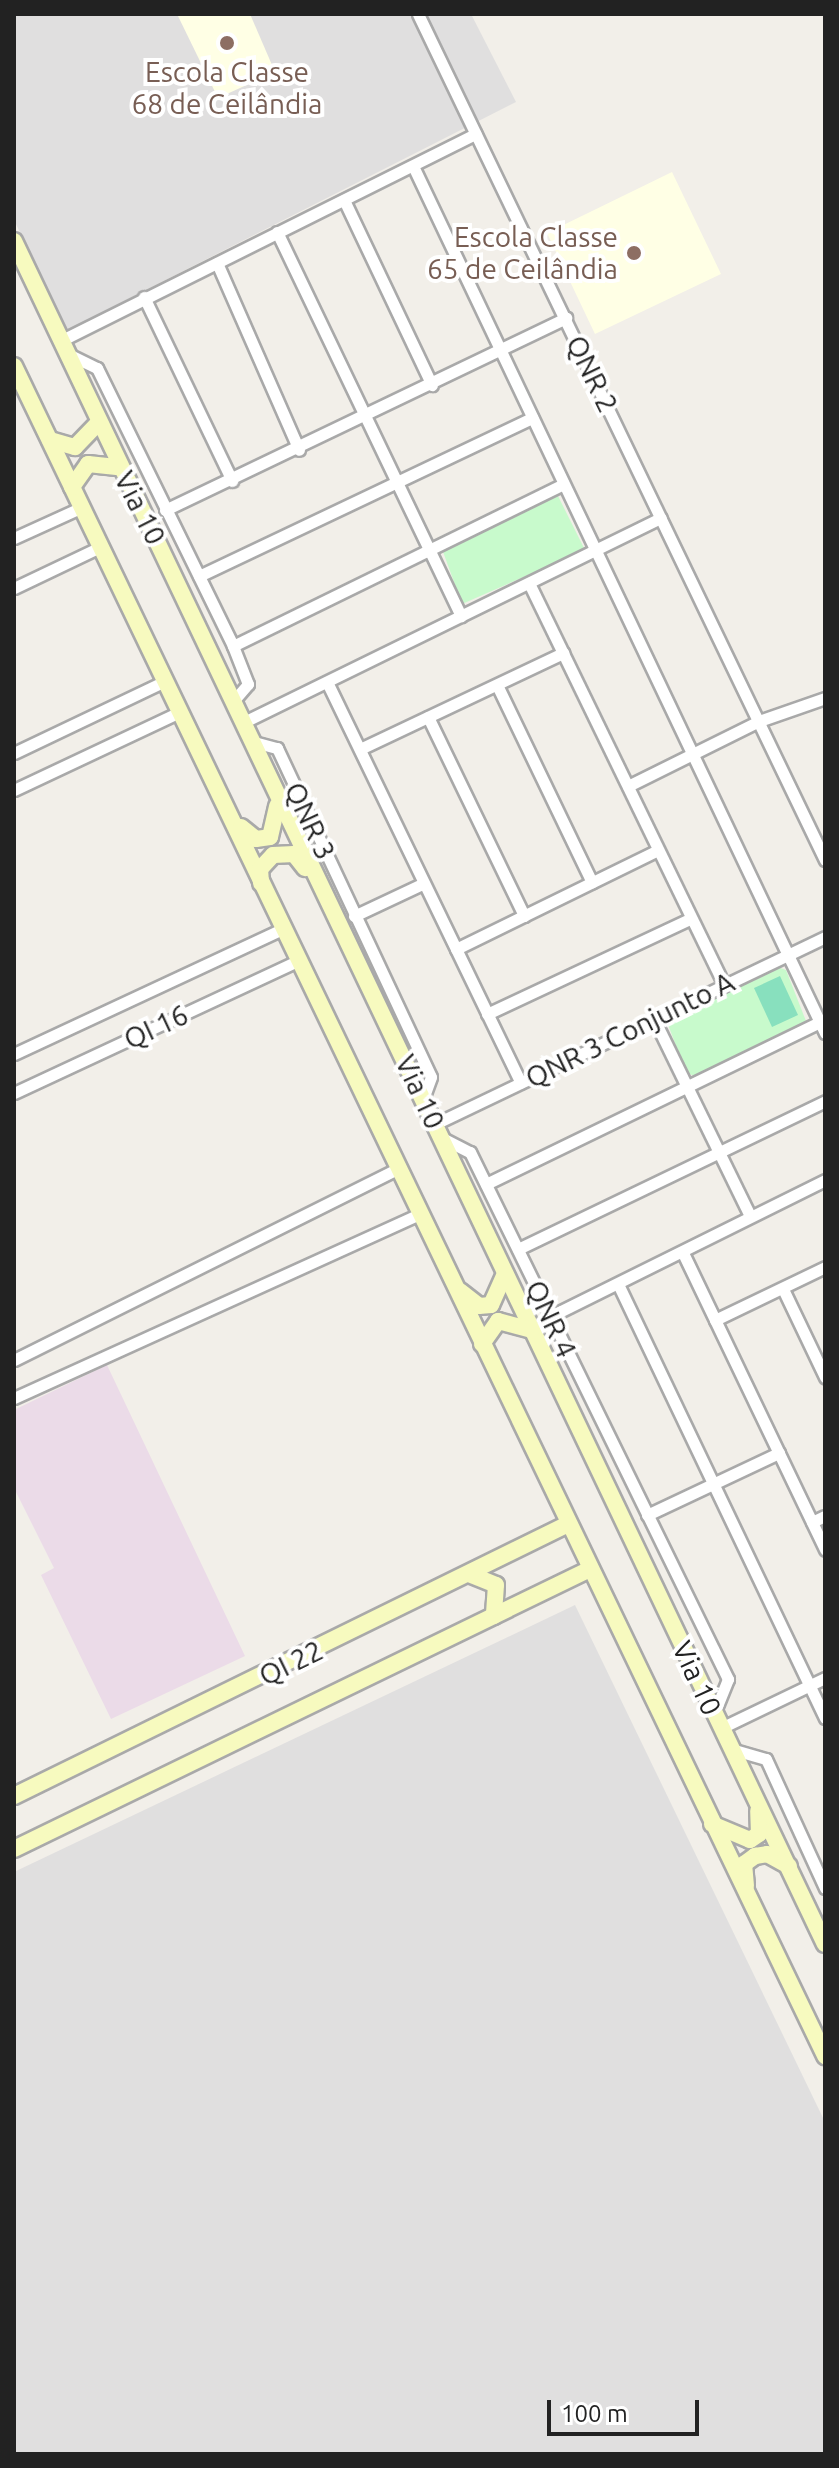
<!DOCTYPE html>
<meta charset="utf-8">
<style>
body{margin:0}
#map{position:relative;width:839px;height:2468px;overflow:hidden;background:#f2efe9;font-family:Ubuntu,sans-serif}
div>[style]{position:absolute}
.residential>*{inset:0;background:#e0dfdf}
.industrial>*{inset:0;background:#ebdbe8}
.education>*{inset:0;background:#ffffe5}
.park>*{inset:0;background:#c8facc}
.pitch>*{inset:0;background:#88e0be}
.roads{filter:drop-shadow(2px 0 #a9a9a9) drop-shadow(-2px 0 #a9a9a9) drop-shadow(0 2px #a9a9a9) drop-shadow(0 -2px #a9a9a9)}
.street>*{height:11px;margin:-5.5px;padding:0 5.5px;transform-origin:5.5px;border-radius:5.5px;background:#fff}
.secondary>*{height:16px;margin:-8px;padding:0 8px;transform-origin:8px;border-radius:8px;background:#f7fabf}
.dots>*{width:22px;height:22px;translate:-50% -50%;box-sizing:border-box;border:4px solid #fff;border-radius:50%}
span{translate:-50% -50%;white-space:nowrap;text-align:center;line-height:1.15;-webkit-text-stroke:8px #fff;paint-order:stroke}
.education-label{font-size:28px;color:#785e54}
.right{translate:-100% -50%;text-align:right}
.street-label{font-size:28px;color:#222}
.frame{position:absolute;inset:0;border:16px solid #222;pointer-events:none}
.scale{position:absolute;left:547px;top:2400px;width:152px;height:36px;box-sizing:border-box;border:4px solid #222;border-top:0;padding-left:10px;font-size:24px;line-height:28px;white-space:nowrap;color:#222;-webkit-text-stroke:6px #fff;paint-order:stroke}
</style>
<div id="map">
<div class="residential">
<div style="clip-path:polygon(14px 14px,471px 14px,516px 102px,67px 330px,14px 220px)"></div>
<div style="clip-path:polygon(575px 1605px,825px 2122px,825px 2454px,14px 2454px,14px 1872px)"></div>
</div>
<div class="industrial">
<div style="clip-path:polygon(107px 1365px,245px 1656px,111px 1719px,41px 1575px,54px 1568px,14px 1488px,14px 1410px)"></div>
</div>
<div class="education">
<div style="clip-path:polygon(177px 14px,250px 14px,275px 72px,218px 98px)"></div>
<div style="clip-path:polygon(672px 172px,721px 274px,595px 334px,547px 233px)"></div>
</div>
<div class="park">
<div style="clip-path:polygon(557px 494px,585px 550px,462px 604px,442px 549px)"></div>
<div style="clip-path:polygon(778px 967px,786px 970px,806px 1021px,695px 1076px,686px 1073px,666px 1019px)"></div>
</div>
<div class="pitch">
<div style="clip-path:polygon(780px 976px,798px 1015px,772px 1027px,754px 988px)"></div>
</div>
<div class="roads">
<div class="street">
<div style="left:418px;top:14px;width:939px;rotate:64.31deg"></div>
<div style="left:413px;top:166px;width:960px;rotate:64.58deg"></div>
<div style="left:344px;top:200px;width:205px;rotate:64.6deg"></div>
<div style="left:277px;top:232px;width:426px;rotate:64.4deg"></div>
<div style="left:217px;top:263px;width:204px;rotate:66.3deg"></div>
<div style="left:144px;top:297px;width:204px;rotate:64.4deg"></div>
<div style="left:62px;top:340px;width:462px;rotate:-26.5deg"></div>
<div style="left:70px;top:355px;width:30px;rotate:26deg"></div>
<div style="left:97px;top:368px;width:309px;rotate:63.9deg"></div>
<div style="left:233px;top:646px;width:41px;rotate:68.5deg"></div>
<div style="left:248px;top:684px;width:21px;rotate:131deg"></div>
<div style="left:165px;top:510px;width:445px;rotate:-25.6deg"></div>
<div style="left:14px;top:538px;width:75px;rotate:-24.5deg"></div>
<div style="left:199px;top:576px;width:369px;rotate:-25.4deg"></div>
<div style="left:529px;top:583px;width:447px;rotate:64.1deg"></div>
<div style="left:14px;top:588px;width:95px;rotate:-25.5deg"></div>
<div style="left:233px;top:646px;width:368px;rotate:-26.1deg"></div>
<div style="left:327px;top:682px;width:445px;rotate:64.2deg"></div>
<div style="left:497px;top:685px;width:219px;rotate:64.3deg"></div>
<div style="left:428px;top:717px;width:221px;rotate:64.2deg"></div>
<div style="left:244px;top:722px;width:464px;rotate:-26.1deg"></div>
<div style="left:254px;top:742px;width:24px;rotate:15deg"></div>
<div style="left:277px;top:748px;width:363px;rotate:64.9deg"></div>
<div style="left:431px;top:1077px;width:23px;rotate:110deg"></div>
<div style="left:360px;top:749px;width:225px;rotate:-25.3deg"></div>
<div style="left:14px;top:753px;width:167px;rotate:-25.5deg"></div>
<div style="left:628px;top:786px;width:146px;rotate:-26.4deg"></div>
<div style="left:759px;top:721px;width:70px;rotate:-19.2deg"></div>
<div style="left:14px;top:790px;width:183px;rotate:-25.2deg"></div>
<div style="left:354px;top:916px;width:77px;rotate:-25.2deg"></div>
<div style="left:456px;top:949px;width:223px;rotate:-26.1deg"></div>
<div style="left:487px;top:1014px;width:222px;rotate:-25.1deg"></div>
<div style="left:654px;top:1019px;width:219px;rotate:64deg"></div>
<div style="left:14px;top:1054px;width:296px;rotate:-25deg"></div>
<div style="left:14px;top:1093px;width:312px;rotate:-25deg"></div>
<div style="left:435px;top:1124px;width:433px;rotate:-25.6deg"></div>
<div style="left:442px;top:1138px;width:31px;rotate:27deg"></div>
<div style="left:470px;top:1152px;width:587px;rotate:63.92deg"></div>
<div style="left:728px;top:1679px;width:38px;rotate:112deg"></div>
<div style="left:486px;top:1184px;width:371px;rotate:-25.9deg"></div>
<div style="left:518px;top:1249px;width:341px;rotate:-25.7deg"></div>
<div style="left:683px;top:1253px;width:329px;rotate:64.4deg"></div>
<div style="left:618px;top:1284px;width:481px;rotate:64.5deg"></div>
<div style="left:783px;top:1289px;width:98px;rotate:64.5deg"></div>
<div style="left:549px;top:1317px;width:308px;rotate:-26.4deg"></div>
<div style="left:715px;top:1320px;width:122px;rotate:-25.7deg"></div>
<div style="left:14px;top:1360px;width:428px;rotate:-26.5deg"></div>
<div style="left:14px;top:1398px;width:444px;rotate:-24.4deg"></div>
<div style="left:647px;top:1515px;width:146px;rotate:-25.2deg"></div>
<div style="left:812px;top:1522px;width:14px;rotate:-25deg"></div>
<div style="left:721px;top:1728px;width:115px;rotate:-25.7deg"></div>
<div style="left:731px;top:1749px;width:36px;rotate:16deg"></div>
<div style="left:766px;top:1759px;width:142px;rotate:65.4deg"></div>
</div>
<div class="secondary">
<div style="left:14px;top:241px;width:1886px;rotate:64.54deg"></div>
<div style="left:14px;top:366px;width:1875px;rotate:64.36deg"></div>
<div style="left:50px;top:440px;width:26px;rotate:16deg"></div>
<div style="left:75px;top:447px;width:33px;rotate:-46deg"></div>
<div style="left:72px;top:487px;width:28px;rotate:-55deg"></div>
<div style="left:88px;top:464px;width:31px;rotate:6deg"></div>
<div style="left:241px;top:827px;width:19px;rotate:39deg"></div>
<div style="left:256px;top:839px;width:14px;rotate:-8deg"></div>
<div style="left:270px;top:837px;width:32px;rotate:-77deg"></div>
<div style="left:261px;top:883px;width:14px;rotate:-94deg"></div>
<div style="left:260px;top:869px;width:19px;rotate:-47deg"></div>
<div style="left:273px;top:855px;width:21px;rotate:-3deg"></div>
<div style="left:294px;top:854px;width:18px;rotate:52deg"></div>
<div style="left:460px;top:1291px;width:24px;rotate:38deg"></div>
<div style="left:479px;top:1306px;width:12px;rotate:-5deg"></div>
<div style="left:491px;top:1305px;width:34px;rotate:-66deg"></div>
<div style="left:482px;top:1344px;width:28px;rotate:-55deg"></div>
<div style="left:498px;top:1321px;width:38px;rotate:15deg"></div>
<div style="left:469px;top:1574px;width:29px;rotate:22deg"></div>
<div style="left:496px;top:1585px;width:31px;rotate:94deg"></div>
<div style="left:14px;top:1796px;width:615px;rotate:-26.15deg"></div>
<div style="left:712px;top:1824px;width:41px;rotate:22.8deg"></div>
<div style="left:750px;top:1840px;width:11px;rotate:-34deg"></div>
<div style="left:759px;top:1834px;width:23px;rotate:-92deg"></div>
<div style="left:14px;top:1849px;width:638px;rotate:-25.92deg"></div>
<div style="left:746px;top:1886px;width:22px;rotate:-95deg"></div>
<div style="left:744px;top:1864px;width:14px;rotate:-36deg"></div>
<div style="left:755px;top:1856px;width:12px;rotate:-9deg"></div>
<div style="left:767px;top:1854px;width:25px;rotate:29deg"></div>
</div>
</div>
<div class="dots">
<div style="left:227px;top:43px;background:#8d6e63"></div>
<div style="left:634px;top:253px;background:#8d6e63"></div>
</div>
<div class="education-label">
<span style="left:227px;top:88px">Escola Classe<br>68 de Ceilândia</span>
<span class="right" style="left:618px;top:253px">Escola Classe<br>65 de Ceilândia</span>
</div>
<div class="street-label">
<span style="left:592px;top:374px;rotate:64deg">QNR 2</span>
<span style="left:140px;top:508px;rotate:63deg">Via 10</span>
<span style="left:310px;top:821px;rotate:65deg">QNR 3</span>
<span style="left:156px;top:1027px;rotate:-25deg">QI 16</span>
<span style="left:630px;top:1030px;rotate:-26deg">QNR 3 Conjunto A</span>
<span style="left:420px;top:1092px;rotate:65deg">Via 10</span>
<span style="left:551px;top:1319px;rotate:65deg">QNR 4</span>
<span style="left:291px;top:1663px;rotate:-26deg">QI 22</span>
<span style="left:697px;top:1678px;rotate:65deg">Via 10</span>
</div>
<div class="frame"></div>
<div class="scale">100 m</div>
</div>
